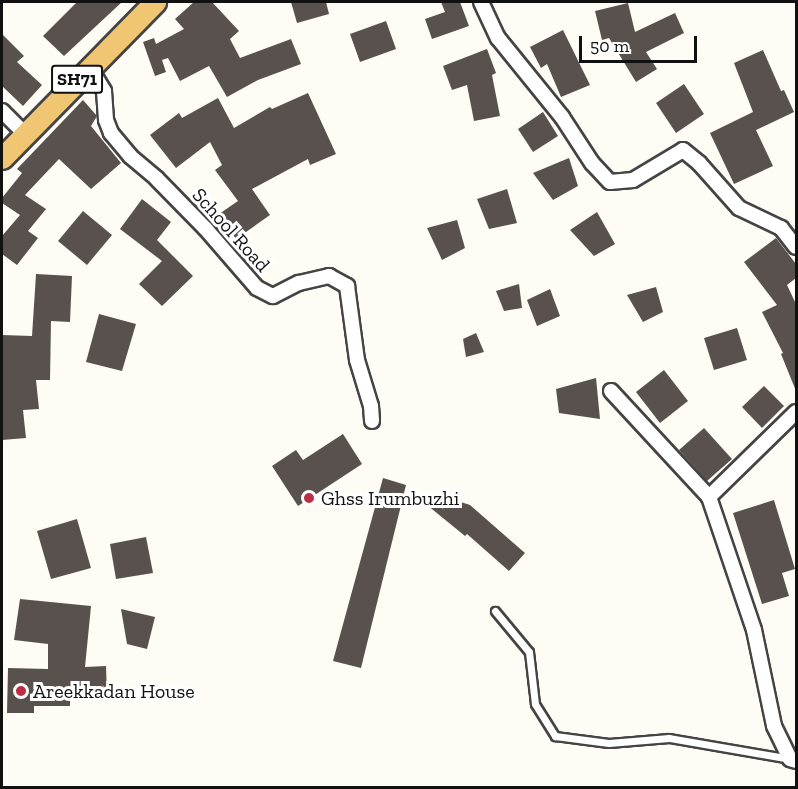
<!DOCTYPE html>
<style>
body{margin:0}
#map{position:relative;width:798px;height:789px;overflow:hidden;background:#fefcf5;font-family:"Zilla Slab",serif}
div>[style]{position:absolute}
.building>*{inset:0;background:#59514d}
.roads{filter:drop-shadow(2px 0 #444) drop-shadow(-2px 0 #444) drop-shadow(0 2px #444) drop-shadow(0 -2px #444)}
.service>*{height:7px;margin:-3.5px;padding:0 3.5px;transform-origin:3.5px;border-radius:3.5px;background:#fff}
.minor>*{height:14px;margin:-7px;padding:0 7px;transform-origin:7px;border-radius:7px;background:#fff}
.primary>*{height:21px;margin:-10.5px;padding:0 10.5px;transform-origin:10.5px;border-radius:10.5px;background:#f1c672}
.dots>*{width:16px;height:16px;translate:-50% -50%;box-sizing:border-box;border:3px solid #fff;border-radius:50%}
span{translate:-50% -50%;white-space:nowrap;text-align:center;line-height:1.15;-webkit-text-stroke:6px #fff;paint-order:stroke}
.shield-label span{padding:2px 4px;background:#fff;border:2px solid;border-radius:4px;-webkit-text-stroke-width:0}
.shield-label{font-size:18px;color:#111;font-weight:700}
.street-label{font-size:20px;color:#111}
.poi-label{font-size:20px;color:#111}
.left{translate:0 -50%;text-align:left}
.frame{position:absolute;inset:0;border:3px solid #111;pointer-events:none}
.scale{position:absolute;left:579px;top:36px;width:118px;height:27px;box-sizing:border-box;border:3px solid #111;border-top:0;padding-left:8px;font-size:18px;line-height:21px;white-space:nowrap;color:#111;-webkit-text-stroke:4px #fff;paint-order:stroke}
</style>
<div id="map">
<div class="building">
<div style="clip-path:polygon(77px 2px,122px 2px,64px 56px,43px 36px)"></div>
<div style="clip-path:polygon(194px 2px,212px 2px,239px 31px,230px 39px,240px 58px,291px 39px,301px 64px,258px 80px,227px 97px,209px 66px,180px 81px,168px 58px,162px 60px,166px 72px,155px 76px,143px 42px,154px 38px,156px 44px,184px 29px,175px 19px)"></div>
<div style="clip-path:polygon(291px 2px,326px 2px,329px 14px,297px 23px)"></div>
<div style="clip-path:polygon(441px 2px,460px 2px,469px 26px,432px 39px,425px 19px,445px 12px)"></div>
<div style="clip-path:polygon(628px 3px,635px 32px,675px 13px,684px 33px,646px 52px,657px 69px,636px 82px,609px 38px,602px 40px,595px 11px)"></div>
<div style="clip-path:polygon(386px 21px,396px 49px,360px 62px,350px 34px)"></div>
<div style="clip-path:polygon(563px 30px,590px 85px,561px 97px,547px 64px,541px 68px,530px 47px)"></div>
<div style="clip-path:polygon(2px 34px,24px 56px,17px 62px,42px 85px,23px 106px,2px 86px)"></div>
<div style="clip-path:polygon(487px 49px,496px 73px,492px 75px,500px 116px,474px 121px,467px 85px,452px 90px,443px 66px)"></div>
<div style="clip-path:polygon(763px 50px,781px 91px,784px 90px,794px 112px,756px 130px,773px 166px,734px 184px,710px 133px,753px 112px,734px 63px)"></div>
<div style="clip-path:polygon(684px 84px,704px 114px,676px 133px,656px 103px)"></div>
<div style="clip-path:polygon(308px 93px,336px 154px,310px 165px,308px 159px,252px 189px,270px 215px,236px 239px,219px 214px,238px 201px,215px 170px,222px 165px,210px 142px,176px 168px,150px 135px,179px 113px,182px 118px,218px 98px,234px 128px,270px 107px,272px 109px)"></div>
<div style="clip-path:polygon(83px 100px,97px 116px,91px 126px,121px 163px,91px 189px,59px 159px,25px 195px,46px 209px,28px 231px,38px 238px,17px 265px,2px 254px,2px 236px,20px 215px,2px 203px,2px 198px,22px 173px,17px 169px)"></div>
<div style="clip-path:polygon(543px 112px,558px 136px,533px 152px,518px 129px)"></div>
<div style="clip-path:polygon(569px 158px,578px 186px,553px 200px,533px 173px)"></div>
<div style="clip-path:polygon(507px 189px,517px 223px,489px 229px,477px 199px)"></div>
<div style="clip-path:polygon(142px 199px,171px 222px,157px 240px,193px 276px,162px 306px,139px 284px,162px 261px,120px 229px)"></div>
<div style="clip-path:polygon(83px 211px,112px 235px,87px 265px,58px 241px)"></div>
<div style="clip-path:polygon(597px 212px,615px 244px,594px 256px,570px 230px)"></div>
<div style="clip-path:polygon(457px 220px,465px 248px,442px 260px,427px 228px)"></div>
<div style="clip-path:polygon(776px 238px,796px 264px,796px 278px,787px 285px,796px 304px,796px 391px,781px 354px,783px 353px,762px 312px,777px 305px,744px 262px)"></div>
<div style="clip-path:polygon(36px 274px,72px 276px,70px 322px,51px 321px,50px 380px,36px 380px,39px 409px,23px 410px,26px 438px,2px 440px,2px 335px,32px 336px)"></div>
<div style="clip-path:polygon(519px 284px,522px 308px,504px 311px,496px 291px)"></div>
<div style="clip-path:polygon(656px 287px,663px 312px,643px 322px,627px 295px)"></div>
<div style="clip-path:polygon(550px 289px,560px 316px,537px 326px,527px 300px)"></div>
<div style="clip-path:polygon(99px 314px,136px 324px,122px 371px,86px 362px)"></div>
<div style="clip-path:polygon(737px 328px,747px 360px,714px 370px,704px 338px)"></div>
<div style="clip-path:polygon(476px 333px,484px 352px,466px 357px,463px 339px)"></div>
<div style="clip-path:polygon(664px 370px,688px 401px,660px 423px,636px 392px)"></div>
<div style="clip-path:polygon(596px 378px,600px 419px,559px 413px,556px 389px)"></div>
<div style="clip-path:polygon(764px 386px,784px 406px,762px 428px,742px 407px)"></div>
<div style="clip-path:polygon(704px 428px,732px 459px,707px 481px,679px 450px)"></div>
<div style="clip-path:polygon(343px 434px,362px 464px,298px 506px,272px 466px,296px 450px,303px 460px)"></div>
<div style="clip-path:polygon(383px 478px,406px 485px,361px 668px,333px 661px)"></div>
<div style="clip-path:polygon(439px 495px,470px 505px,525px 553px,509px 571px,467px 534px,465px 536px,427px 505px)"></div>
<div style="clip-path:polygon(774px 500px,795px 569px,782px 573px,789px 596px,762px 604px,733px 513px)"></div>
<div style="clip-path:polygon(77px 519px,91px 568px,51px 579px,37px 531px)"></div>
<div style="clip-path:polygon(146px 537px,153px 573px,116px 579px,110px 544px)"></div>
<div style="clip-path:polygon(20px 599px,91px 606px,85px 667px,106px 666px,107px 697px,70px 699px,70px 706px,34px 706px,34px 713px,7px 713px,8px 668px,48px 669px,48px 644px,14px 640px)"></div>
<div style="clip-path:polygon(121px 609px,155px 617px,147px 649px,127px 644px)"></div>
</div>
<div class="roads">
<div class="service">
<div style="left:495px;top:611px;width:53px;rotate:50.3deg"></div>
<div style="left:529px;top:652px;width:52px;rotate:83.4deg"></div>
<div style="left:535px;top:704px;width:38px;rotate:58deg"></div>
<div style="left:555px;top:736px;width:54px;rotate:7.4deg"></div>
<div style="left:609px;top:743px;width:60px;rotate:-4.8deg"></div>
<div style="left:669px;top:738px;width:123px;rotate:9.8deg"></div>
</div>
<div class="minor">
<div style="left:481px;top:2px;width:40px;rotate:65deg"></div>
<div style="left:498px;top:38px;width:102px;rotate:51deg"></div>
<div style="left:562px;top:117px;width:55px;rotate:56.9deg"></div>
<div style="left:592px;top:163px;width:26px;rotate:47deg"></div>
<div style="left:610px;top:182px;width:23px;rotate:-5deg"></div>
<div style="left:633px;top:180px;width:58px;rotate:-31deg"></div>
<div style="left:683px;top:150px;width:21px;rotate:39deg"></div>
<div style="left:699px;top:163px;width:60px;rotate:48.4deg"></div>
<div style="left:739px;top:208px;width:47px;rotate:25.5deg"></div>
<div style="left:781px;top:228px;width:24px;rotate:52deg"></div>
<div style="left:89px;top:66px;width:29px;rotate:59deg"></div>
<div style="left:104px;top:91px;width:29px;rotate:86deg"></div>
<div style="left:106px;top:120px;width:14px;rotate:69deg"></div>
<div style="left:111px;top:133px;width:30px;rotate:50deg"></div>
<div style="left:130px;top:156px;width:35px;rotate:40deg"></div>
<div style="left:157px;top:179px;width:69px;rotate:45.6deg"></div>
<div style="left:205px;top:228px;width:79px;rotate:49.1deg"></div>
<div style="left:257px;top:288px;width:18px;rotate:27deg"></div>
<div style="left:273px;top:296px;width:29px;rotate:-27deg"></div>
<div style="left:299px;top:283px;width:31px;rotate:-13deg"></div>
<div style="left:329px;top:276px;width:21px;rotate:29deg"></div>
<div style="left:347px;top:286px;width:75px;rotate:82.3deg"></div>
<div style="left:357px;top:360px;width:48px;rotate:73.1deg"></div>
<div style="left:371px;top:406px;width:15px;rotate:86deg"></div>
<div style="left:2px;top:111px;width:31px;rotate:45deg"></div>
<div style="left:611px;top:391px;width:144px;rotate:47.2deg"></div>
<div style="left:796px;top:412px;width:122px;rotate:135.7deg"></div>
<div style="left:709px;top:497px;width:140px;rotate:71.3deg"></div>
<div style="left:754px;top:630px;width:98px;rotate:78.2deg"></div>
<div style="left:774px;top:726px;width:37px;rotate:64deg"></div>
<div style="left:790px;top:759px;width:6px;rotate:18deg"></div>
</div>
<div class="primary">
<div style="left:2px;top:158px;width:219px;rotate:-45.6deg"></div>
</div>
</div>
<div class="dots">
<div style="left:309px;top:498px;background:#bb2e43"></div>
<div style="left:21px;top:691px;background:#bb2e43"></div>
</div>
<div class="shield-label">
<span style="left:77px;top:79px">SH71</span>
</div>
<div class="street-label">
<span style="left:231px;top:230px;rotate:48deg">School Road</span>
</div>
<div class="poi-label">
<span class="left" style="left:321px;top:498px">Ghss Irumbuzhi</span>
<span class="left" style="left:33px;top:691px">Areekkadan House</span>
</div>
<div class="frame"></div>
<div class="scale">50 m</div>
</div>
